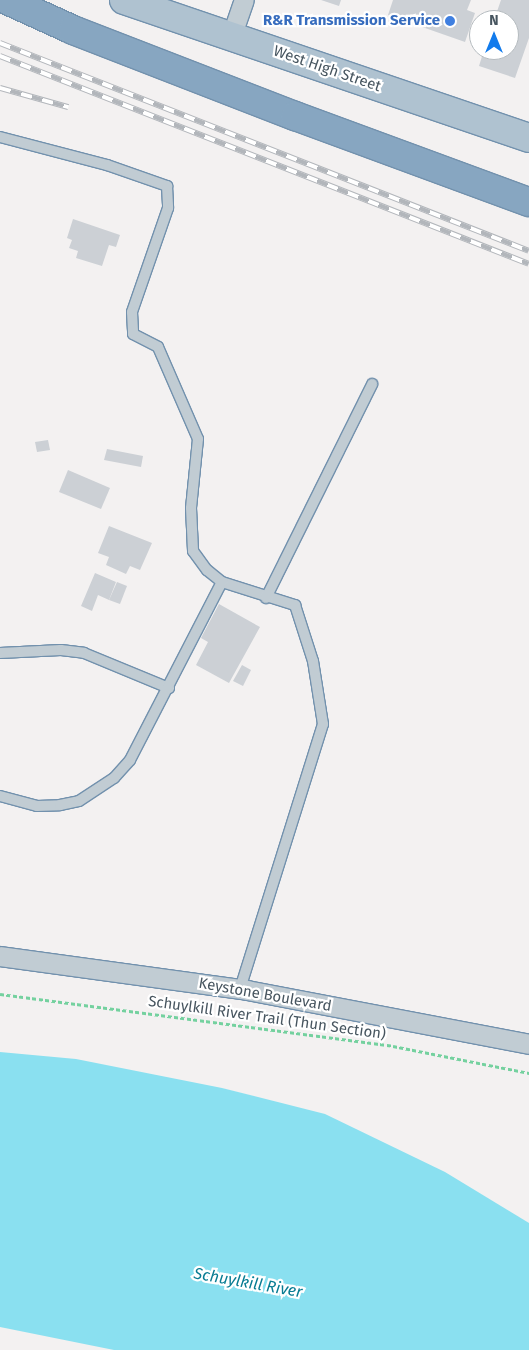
<!DOCTYPE html>
<style>
body{margin:0}
#map{position:relative;width:529px;height:1350px;overflow:hidden;background:#f3f1f1;font-family:"Fira Sans",sans-serif}
div>[style]{position:absolute}
.water>*{inset:0;background:#8ae0f0}
.building>*{inset:0;background:#ccd0d5}
.path>*{height:3px;margin-top:-1.5px;transform-origin:0;background:repeating-linear-gradient(90deg,#74d19f 0 4px,transparent 0 6.5px)}
.roads{filter:drop-shadow(1px 0 #7291ad) drop-shadow(-1px 0 #7291ad) drop-shadow(0 1px #7291ad) drop-shadow(0 -1px #7291ad)}
.service>*{height:10px;margin:-5px;padding:0 5px;transform-origin:5px;border-radius:5px;background:#c1ccd3}
.minor>*{height:19px;margin:-9.5px;padding:0 9.5px;transform-origin:9.5px;border-radius:9.5px;background:#c1ccd3}
.primary>*{height:28px;margin:-14px;padding:0 14px;transform-origin:14px;border-radius:14px;background:#afc2d0}
.motorway>*{height:28px;margin:-14px;padding:0 14px;transform-origin:14px;border-radius:14px;background:#87a6c1}
.rail>*{height:5.5px;margin-top:-2.75px;transform-origin:0;background:repeating-linear-gradient(90deg,#fff 0 11px,#b2b6bb 0 22px);box-sizing:border-box;border-block:1px solid #b2b6bb}
.dots>*{width:14px;height:14px;translate:-50% -50%;box-sizing:border-box;border:2px solid #fff;border-radius:50%}
span{translate:-50% -50%;white-space:nowrap;text-align:center;line-height:1.15;-webkit-text-stroke:4.5px #fff;paint-order:stroke}
.shop-label{font-size:15px;color:#366cbe;font-weight:700}
.right{translate:-100% -50%;text-align:right}
.street-label{font-size:15px;color:#47555f}
.water-label{font-size:16px;color:#087c93;font-style:italic}
.north{position:absolute;left:469px;top:10px;width:50px;height:50px;box-sizing:border-box;background:#fff;border:1px solid #b5bbbf;border-radius:50%;rotate:0deg;font-size:14px;font-weight:700;line-height:20px;text-align:center;color:#47555f}
.north::after{content:'';display:block;margin:auto;width:18px;height:22px;background:#127bec;clip-path:polygon(50% 0,100% 100%,50% 72%,0 100%)}
</style>
<div id="map">
<div class="water">
<div style="clip-path:polygon(0 1052px,76px 1059px,222px 1088px,325px 1114px,445px 1172px,529px 1223px,529px 1350px,114px 1350px,0 1327px)"></div>
</div>
<div class="building">
<div style="clip-path:polygon(321px 0,341px 0,339px 6px)"></div>
<div style="clip-path:polygon(393px 0,471px 0,467px 10px,475px 13px,465px 42px,388px 15px)"></div>
<div style="clip-path:polygon(501px 0,529px 0,529px 38px,515px 78px,479px 66px,484px 50px,509px 50px,509px 20px,494px 20px)"></div>
<div style="clip-path:polygon(73px 219px,120px 235px,116px 247px,109px 245px,102px 266px,76px 258px,78px 251px,69px 248px,72px 240px,67px 238px)"></div>
<div style="clip-path:polygon(48px 440px,50px 450px,37px 452px,35px 442px)"></div>
<div style="clip-path:polygon(107px 449px,143px 456px,141px 467px,104px 460px)"></div>
<div style="clip-path:polygon(68px 470px,110px 488px,101px 509px,59px 492px)"></div>
<div style="clip-path:polygon(109px 526px,152px 543px,140px 570px,130px 566px,126px 574px,106px 565px,109px 557px,98px 553px)"></div>
<div style="clip-path:polygon(95px 573px,116px 582px,109px 600px,98px 595px,92px 611px,81px 606px)"></div>
<div style="clip-path:polygon(117px 582px,127px 586px,120px 604px,109px 600px)"></div>
<div style="clip-path:polygon(219px 604px,260px 627px,229px 683px,196px 665px,208px 642px,201px 638px)"></div>
<div style="clip-path:polygon(242px 665px,251px 670px,243px 686px,233px 681px)"></div>
</div>
<div class="path">
<div style="left:0;top:994px;width:396px;rotate:7.5deg"></div>
<div style="left:393px;top:1046px;width:139px;rotate:11.2deg"></div>
</div>
<div class="roads">
<div class="service">
<div style="left:0;top:137px;width:111px;rotate:14.7deg"></div>
<div style="left:107px;top:165px;width:64px;rotate:19.3deg"></div>
<div style="left:167px;top:186px;width:22px;rotate:87deg"></div>
<div style="left:168px;top:208px;width:110px;rotate:109.1deg"></div>
<div style="left:132px;top:312px;width:22px;rotate:87deg"></div>
<div style="left:133px;top:334px;width:28px;rotate:27deg"></div>
<div style="left:158px;top:347px;width:100px;rotate:66.5deg"></div>
<div style="left:198px;top:439px;width:69px;rotate:95.8deg"></div>
<div style="left:191px;top:508px;width:43px;rotate:87.3deg"></div>
<div style="left:193px;top:551px;width:24px;rotate:54deg"></div>
<div style="left:207px;top:570px;width:19px;rotate:39deg"></div>
<div style="left:222px;top:582px;width:77px;rotate:17.5deg"></div>
<div style="left:295px;top:605px;width:59px;rotate:72.2deg"></div>
<div style="left:313px;top:661px;width:64px;rotate:81deg"></div>
<div style="left:323px;top:724px;width:278px;rotate:107.4deg"></div>
<div style="left:266px;top:598px;width:239px;rotate:-63.6deg"></div>
<div style="left:0;top:653px;width:61px;rotate:-2.8deg"></div>
<div style="left:61px;top:650px;width:23px;rotate:7deg"></div>
<div style="left:84px;top:653px;width:92px;rotate:22.4deg"></div>
<div style="left:0;top:796px;width:38px;rotate:15deg"></div>
<div style="left:37px;top:806px;width:23px;rotate:-2deg"></div>
<div style="left:60px;top:805px;width:19px;rotate:-12deg"></div>
<div style="left:79px;top:801px;width:42px;rotate:-33.3deg"></div>
<div style="left:114px;top:778px;width:24px;rotate:-48deg"></div>
<div style="left:130px;top:760px;width:200px;rotate:-62.7deg"></div>
</div>
<div class="minor">
<div style="left:231px;top:37px;width:39px;rotate:-71deg"></div>
<div style="left:0;top:956px;width:249px;rotate:7.8deg"></div>
<div style="left:247px;top:990px;width:287px;rotate:10.8deg"></div>
</div>
<div class="primary">
<div style="left:124px;top:0;width:428px;rotate:18.8deg"></div>
</div>
<div class="motorway">
<div style="left:7px;top:0;width:72px;rotate:24.4deg"></div>
<div style="left:73px;top:30px;width:238px;rotate:21.2deg"></div>
<div style="left:295px;top:116px;width:249px;rotate:20.2deg"></div>
</div>
</div>
<div class="rail">
<div style="left:0;top:43px;width:568px;rotate:21.46deg"></div>
<div style="left:0;top:56px;width:568px;rotate:21.46deg"></div>
<div style="left:0;top:88px;width:71px;rotate:15.6deg"></div>
</div>
<div class="dots">
<div style="left:450px;top:21px;background:#3f7fe0"></div>
</div>
<div class="shop-label">
<span class="right" style="left:440px;top:21px">R&amp;R Transmission Service</span>
</div>
<div class="street-label">
<span style="left:327px;top:69px;rotate:19deg">West High Street</span>
<span style="left:265px;top:995px;rotate:10deg">Keystone Boulevard</span>
<span style="left:267px;top:1018px;rotate:8deg">Schuylkill River Trail (Thun Section)</span>
</div>
<div class="water-label">
<span style="left:248px;top:1283px;rotate:10deg">Schuylkill River</span>
</div>
<div class="north">N</div>
</div>
